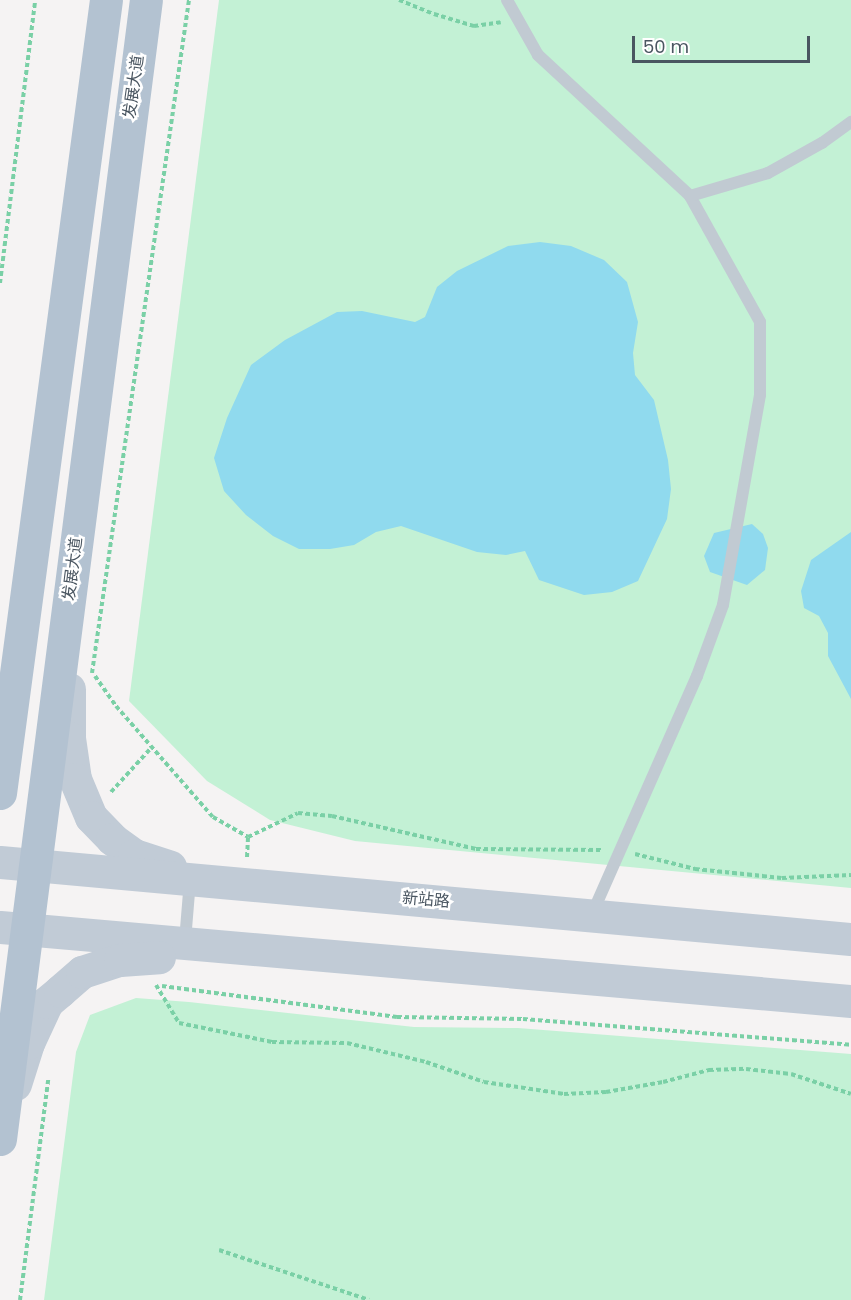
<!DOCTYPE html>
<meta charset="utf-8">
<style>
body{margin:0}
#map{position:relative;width:851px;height:1300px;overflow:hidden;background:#f5f3f3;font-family:Poppins,"Noto Sans SC",sans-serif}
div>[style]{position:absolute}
.green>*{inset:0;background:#c3f1d5}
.water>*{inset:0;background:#90daee}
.path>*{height:4px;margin-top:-2px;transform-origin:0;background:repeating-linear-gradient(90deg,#7ad0a6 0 4.5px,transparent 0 7.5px)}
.lane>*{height:12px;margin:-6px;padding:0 6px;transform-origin:6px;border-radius:6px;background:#c1cad2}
.secondary>*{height:33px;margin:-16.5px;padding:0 16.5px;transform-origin:16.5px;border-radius:16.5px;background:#c1cbd6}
.primary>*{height:33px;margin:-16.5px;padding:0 16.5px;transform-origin:16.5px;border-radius:16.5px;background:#b3c2d1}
span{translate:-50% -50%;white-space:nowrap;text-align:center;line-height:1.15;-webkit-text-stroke:5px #fff;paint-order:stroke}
.street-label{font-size:16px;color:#4a5661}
.scale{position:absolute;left:632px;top:36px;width:178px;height:27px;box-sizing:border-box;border:3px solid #4a5661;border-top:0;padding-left:8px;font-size:18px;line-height:21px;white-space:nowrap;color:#4a5661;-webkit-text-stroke:4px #fff;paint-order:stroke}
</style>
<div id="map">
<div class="green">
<div style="clip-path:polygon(219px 0,851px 0,851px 888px,355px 841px,270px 820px,207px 781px,129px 701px)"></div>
<div style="clip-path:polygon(136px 998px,189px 1002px,414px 1027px,518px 1028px,851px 1054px,851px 1300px,44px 1300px,76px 1052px,90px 1015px)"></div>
</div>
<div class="water">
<div style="clip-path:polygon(540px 242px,571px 246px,604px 260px,627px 282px,638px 322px,633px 353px,635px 375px,654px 400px,668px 460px,671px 489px,667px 519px,638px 581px,612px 592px,584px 595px,539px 580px,525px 551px,506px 555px,477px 552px,401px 526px,376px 532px,354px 545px,330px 549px,299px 549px,273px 536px,246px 515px,224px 491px,214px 458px,227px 418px,251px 365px,285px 340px,337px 312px,362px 311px,415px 322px,425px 317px,437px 287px,457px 271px,508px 246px)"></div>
<div style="clip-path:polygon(752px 524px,763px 534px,768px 548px,765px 570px,747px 585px,710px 572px,704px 556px,714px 533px)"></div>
<div style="clip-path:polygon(851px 532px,851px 699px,828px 656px,828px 633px,819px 616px,804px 608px,801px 591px,811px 560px)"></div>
</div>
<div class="path">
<div style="left:399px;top:0;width:38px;rotate:22deg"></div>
<div style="left:434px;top:14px;width:42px;rotate:16.7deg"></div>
<div style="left:474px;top:26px;width:27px;rotate:-8deg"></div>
<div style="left:0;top:283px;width:285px;rotate:-82.9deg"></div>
<div style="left:92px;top:673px;width:680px;rotate:-81.8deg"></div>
<div style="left:95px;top:676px;width:37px;rotate:55deg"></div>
<div style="left:116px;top:706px;width:147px;rotate:48.9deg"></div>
<div style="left:213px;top:817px;width:40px;rotate:29.7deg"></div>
<div style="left:111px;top:792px;width:61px;rotate:-47.7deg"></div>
<div style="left:635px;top:854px;width:62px;rotate:14deg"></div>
<div style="left:695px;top:869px;width:87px;rotate:5.9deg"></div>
<div style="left:782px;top:878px;width:69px;rotate:-2.5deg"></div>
<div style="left:247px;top:857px;width:20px;rotate:-87deg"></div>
<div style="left:248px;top:837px;width:55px;rotate:-25.6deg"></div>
<div style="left:298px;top:813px;width:34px;rotate:5deg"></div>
<div style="left:332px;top:816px;width:148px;rotate:12.9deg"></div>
<div style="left:476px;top:849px;width:125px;rotate:0.5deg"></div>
<div style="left:156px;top:985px;width:44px;rotate:58.8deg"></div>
<div style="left:179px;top:1023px;width:95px;rotate:11.5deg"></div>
<div style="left:272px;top:1042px;width:75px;rotate:0.8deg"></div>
<div style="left:347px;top:1043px;width:81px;rotate:13.5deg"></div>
<div style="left:426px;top:1062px;width:61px;rotate:19deg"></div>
<div style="left:484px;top:1082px;width:81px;rotate:8.5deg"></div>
<div style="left:564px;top:1094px;width:42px;rotate:-2.7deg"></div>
<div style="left:606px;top:1092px;width:58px;rotate:-10deg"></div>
<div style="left:663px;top:1082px;width:48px;rotate:-14.6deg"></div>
<div style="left:709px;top:1070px;width:37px;rotate:-2deg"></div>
<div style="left:746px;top:1069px;width:45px;rotate:6.3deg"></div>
<div style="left:791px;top:1074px;width:63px;rotate:18.4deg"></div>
<div style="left:162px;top:986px;width:237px;rotate:7.5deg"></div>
<div style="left:397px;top:1017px;width:126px;rotate:0.9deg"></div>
<div style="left:523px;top:1019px;width:329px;rotate:4.5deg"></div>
<div style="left:219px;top:1250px;width:158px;rotate:18.4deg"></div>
<div style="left:20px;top:1300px;width:222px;rotate:-82.7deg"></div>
</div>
<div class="lane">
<div style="left:507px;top:0;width:63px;rotate:60.6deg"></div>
<div style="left:538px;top:55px;width:207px;rotate:42.8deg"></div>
<div style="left:690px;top:196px;width:144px;rotate:60.9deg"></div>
<div style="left:760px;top:322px;width:73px;rotate:90deg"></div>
<div style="left:760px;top:395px;width:213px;rotate:100deg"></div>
<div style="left:723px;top:605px;width:76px;rotate:110.1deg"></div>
<div style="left:697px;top:676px;width:260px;rotate:113.8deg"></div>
<div style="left:690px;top:196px;width:81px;rotate:-16.4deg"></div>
<div style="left:768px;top:173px;width:62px;rotate:-29.1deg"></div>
<div style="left:822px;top:143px;width:36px;rotate:-36deg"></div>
<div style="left:185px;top:941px;width:61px;rotate:-85.3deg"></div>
</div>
<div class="secondary">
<div style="left:69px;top:689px;width:49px;rotate:90deg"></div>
<div style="left:69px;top:738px;width:41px;rotate:81.7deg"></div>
<div style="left:75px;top:779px;width:41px;rotate:67.2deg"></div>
<div style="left:91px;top:817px;width:30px;rotate:46deg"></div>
<div style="left:112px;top:839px;width:27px;rotate:36deg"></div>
<div style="left:134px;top:855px;width:38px;rotate:18deg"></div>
<div style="left:0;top:862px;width:854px;rotate:5.17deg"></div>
<div style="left:0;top:927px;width:854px;rotate:4.97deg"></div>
<div style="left:15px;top:1084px;width:43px;rotate:-72.4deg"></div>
<div style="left:28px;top:1043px;width:45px;rotate:-65.1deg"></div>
<div style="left:47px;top:1002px;width:17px;rotate:-40deg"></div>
<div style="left:60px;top:991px;width:29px;rotate:-41deg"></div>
<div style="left:82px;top:972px;width:40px;rotate:-18deg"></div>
<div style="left:120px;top:960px;width:39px;rotate:-4deg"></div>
</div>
<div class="primary">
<div style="left:0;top:793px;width:800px;rotate:-82.39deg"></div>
<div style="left:0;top:1139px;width:1148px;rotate:-82.7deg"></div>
</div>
<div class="street-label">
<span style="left:134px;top:87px;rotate:-82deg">发展大道</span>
<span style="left:73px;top:569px;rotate:-83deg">发展大道</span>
<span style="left:426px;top:900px;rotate:5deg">新站路</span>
</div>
<div class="scale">50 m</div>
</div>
